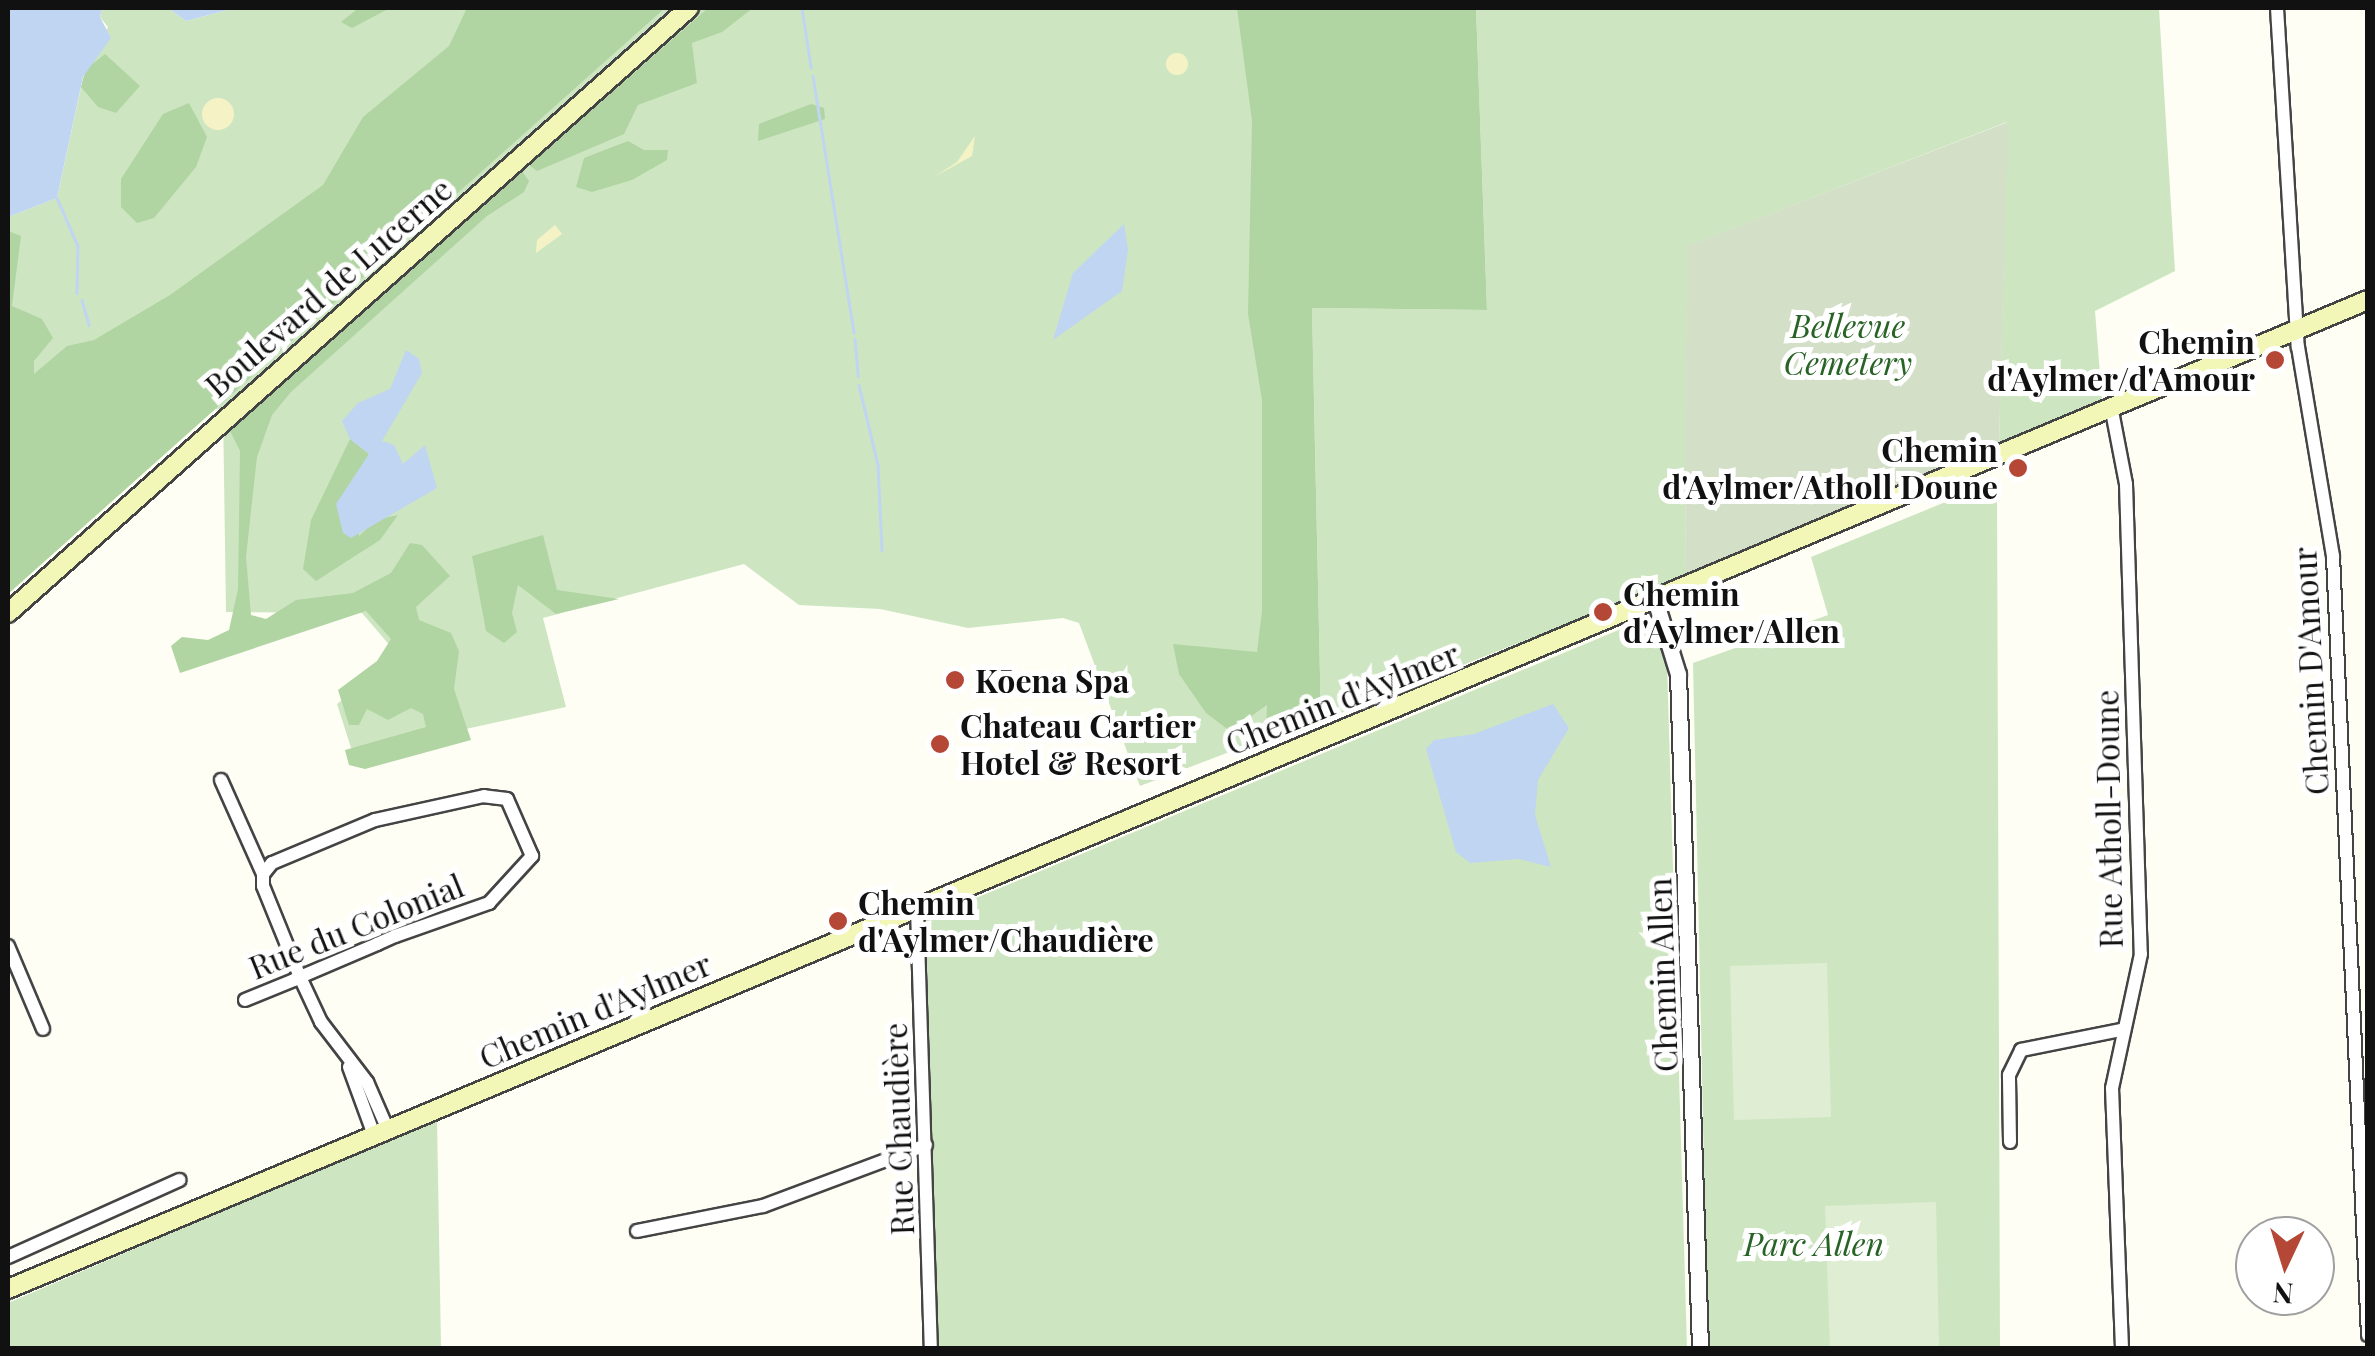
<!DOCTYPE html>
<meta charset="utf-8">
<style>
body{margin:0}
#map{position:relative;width:2375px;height:1356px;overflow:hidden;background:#fefef5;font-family:"Playfair Display",serif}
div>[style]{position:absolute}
.green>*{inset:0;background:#cde6c1}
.forest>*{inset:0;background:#b0d5a2}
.sand>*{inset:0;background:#f5f3c6}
.round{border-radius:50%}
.cemetery>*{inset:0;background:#d3e0c7}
.pitch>*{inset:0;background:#dfeed2}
.water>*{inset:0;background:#bfd5f1}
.stream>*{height:2.5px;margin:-1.25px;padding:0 1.25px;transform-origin:1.25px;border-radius:1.25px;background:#bfd5f1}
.roads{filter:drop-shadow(2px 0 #444) drop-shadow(-2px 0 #444) drop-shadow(0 2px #444) drop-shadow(0 -2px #444)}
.minor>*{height:12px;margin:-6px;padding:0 6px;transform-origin:6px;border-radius:6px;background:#fff}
.tertiary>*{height:15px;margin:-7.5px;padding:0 7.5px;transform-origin:7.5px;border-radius:7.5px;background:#fff}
.secondary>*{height:18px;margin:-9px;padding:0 9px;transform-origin:9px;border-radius:9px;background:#f2f7b7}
.dots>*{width:28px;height:28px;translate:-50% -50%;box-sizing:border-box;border:5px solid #fff;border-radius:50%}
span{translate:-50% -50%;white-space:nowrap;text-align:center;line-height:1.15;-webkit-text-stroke:10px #fff;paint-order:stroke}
.street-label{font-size:32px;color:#111}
.park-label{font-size:32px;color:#286326;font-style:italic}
.poi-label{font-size:32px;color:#111;font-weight:700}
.right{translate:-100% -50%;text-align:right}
.left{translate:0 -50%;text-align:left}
.frame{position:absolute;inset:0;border:10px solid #111;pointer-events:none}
.north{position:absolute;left:2235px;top:1216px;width:100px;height:100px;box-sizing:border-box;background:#fff;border:2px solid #a0a0a0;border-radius:50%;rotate:184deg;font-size:28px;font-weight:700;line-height:40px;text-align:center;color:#111}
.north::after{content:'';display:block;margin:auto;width:35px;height:45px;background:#b44735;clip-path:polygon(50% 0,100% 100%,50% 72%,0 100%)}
</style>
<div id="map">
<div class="green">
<div style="clip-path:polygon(102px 8px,168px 8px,186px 21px,235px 8px,1261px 8px,1290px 729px,1140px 786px,1079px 623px,1063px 618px,968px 628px,880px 609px,799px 605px,744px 564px,543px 618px,566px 707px,353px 754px,337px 704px,398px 655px,362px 613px,226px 612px,223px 409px,123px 407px,8px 367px,8px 217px,57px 198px,83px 78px,108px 27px,100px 17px)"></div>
<div style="clip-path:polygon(1476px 8px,2159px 8px,2175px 271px,2095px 311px,2102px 399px,1999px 443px,2007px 122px,1688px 246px,1685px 577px,1321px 721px,1312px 308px,1487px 310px)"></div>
<div style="clip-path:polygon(1997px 481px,2000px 1348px,1708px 1348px,1693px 663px,1828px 615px,1811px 557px)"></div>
<div style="clip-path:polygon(1652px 616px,1666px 629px,1687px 1348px,929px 1348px,916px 923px)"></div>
<div style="clip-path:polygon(437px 1119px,441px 1348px,8px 1348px,8px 1303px)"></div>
</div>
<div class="forest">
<div style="clip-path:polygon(390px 8px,352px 28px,341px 22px,356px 10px)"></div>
<div style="clip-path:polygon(467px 8px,665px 8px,8px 594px,8px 231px,21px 236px,12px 306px,42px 319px,53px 338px,34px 361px,34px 374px,67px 346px,94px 340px,170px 295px,323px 185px,363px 117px,449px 46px)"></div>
<div style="clip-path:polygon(708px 8px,753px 8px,722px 32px,692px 43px,697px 83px,638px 105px,624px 134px,537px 171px,529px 165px)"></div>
<div style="clip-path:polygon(1237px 8px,1476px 8px,1487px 310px,1312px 308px,1321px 721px,1291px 731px,1266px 731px,1267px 705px,1230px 731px,1206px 713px,1179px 674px,1173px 644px,1257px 652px,1262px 611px,1262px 400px,1248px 314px,1252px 121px)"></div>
<div style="clip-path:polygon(105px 54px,140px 86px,116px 113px,98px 107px,81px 87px,86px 69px)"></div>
<div style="clip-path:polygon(189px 103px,207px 137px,196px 167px,154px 218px,137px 223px,121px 207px,121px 179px,163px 114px)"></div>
<div style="clip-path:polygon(811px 104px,824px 108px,825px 119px,758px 141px,759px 124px)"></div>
<div style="clip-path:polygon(628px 141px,644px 150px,668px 150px,667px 160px,632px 180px,592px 192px,576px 187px,584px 158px)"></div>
<div style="clip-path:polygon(521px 170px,529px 181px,524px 192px,487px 216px,291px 392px,272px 415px,257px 457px,246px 557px,251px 615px,266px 619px,296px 600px,353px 593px,391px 573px,410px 543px,422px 545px,450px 576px,416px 607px,419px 620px,451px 633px,459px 651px,454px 689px,471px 740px,365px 769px,349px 765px,345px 750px,426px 727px,423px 714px,411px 708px,388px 720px,367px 709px,359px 725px,349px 725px,338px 690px,377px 661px,391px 639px,366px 611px,180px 673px,171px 646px,182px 637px,208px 640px,229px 630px,238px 589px,240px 451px,229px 429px)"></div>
<div style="clip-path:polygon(350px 439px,369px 454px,359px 473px,359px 536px,376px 520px,398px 515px,380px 540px,316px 581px,303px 569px,311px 520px)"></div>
<div style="clip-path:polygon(543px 535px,557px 590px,619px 599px,556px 614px,518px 585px,512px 613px,517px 632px,504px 643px,486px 631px,472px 556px)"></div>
</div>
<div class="sand">
<div class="round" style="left:1166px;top:53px;width:22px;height:22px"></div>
<div class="round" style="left:202px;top:98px;width:32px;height:32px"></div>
<div style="clip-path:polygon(975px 136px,972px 156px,934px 177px,957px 162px)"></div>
<div style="clip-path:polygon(555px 225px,562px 234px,536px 253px,537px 240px)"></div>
</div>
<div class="cemetery">
<div style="clip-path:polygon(2008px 122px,1999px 443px,1685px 577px,1687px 246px)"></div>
</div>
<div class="pitch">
<div style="clip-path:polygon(1827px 963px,1831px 1117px,1734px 1120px,1730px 966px)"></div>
<div style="clip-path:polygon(1936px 1202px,1939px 1348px,1830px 1348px,1825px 1206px)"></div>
</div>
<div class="water">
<div style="clip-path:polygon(8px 8px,102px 8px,100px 17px,111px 38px,83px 77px,57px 198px,8px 217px)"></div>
<div style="clip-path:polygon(168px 8px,235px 8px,186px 21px)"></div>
<div style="clip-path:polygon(1124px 224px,1128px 250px,1122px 291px,1053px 340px,1073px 273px)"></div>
<div style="clip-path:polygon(406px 350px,419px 359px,422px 373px,382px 441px,394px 445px,403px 464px,425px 445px,437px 488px,351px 538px,343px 533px,336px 504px,369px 454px,350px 439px,342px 421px,358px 403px,390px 389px)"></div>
<div style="clip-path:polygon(1553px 704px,1569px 728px,1538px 780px,1535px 815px,1551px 867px,1519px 859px,1470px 863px,1456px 852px,1426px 749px,1434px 740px,1474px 734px)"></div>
</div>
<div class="stream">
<div style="left:802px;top:8px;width:60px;rotate:81.3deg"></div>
<div style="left:813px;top:76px;width:260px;rotate:80.9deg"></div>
<div style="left:57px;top:198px;width:52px;rotate:66.4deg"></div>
<div style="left:78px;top:246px;width:47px;rotate:91.2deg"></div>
<div style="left:82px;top:300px;width:26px;rotate:74deg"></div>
<div style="left:855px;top:339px;width:37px;rotate:85deg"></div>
<div style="left:859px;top:385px;width:82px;rotate:76.6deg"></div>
<div style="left:878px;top:465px;width:85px;rotate:87.3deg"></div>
</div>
<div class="roads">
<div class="minor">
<div style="left:2277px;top:8px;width:340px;rotate:86.5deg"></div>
<div style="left:2298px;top:347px;width:212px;rotate:80.5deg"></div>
<div style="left:2333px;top:556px;width:780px;rotate:87.43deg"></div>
<div style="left:2111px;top:406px;width:79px;rotate:79.1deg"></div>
<div style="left:2126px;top:484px;width:470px;rotate:88.2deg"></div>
<div style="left:2141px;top:954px;width:137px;rotate:102.2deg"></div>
<div style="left:2112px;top:1088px;width:260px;rotate:87.8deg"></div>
<div style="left:221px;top:780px;width:103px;rotate:65.9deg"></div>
<div style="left:917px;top:908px;width:440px;rotate:88.2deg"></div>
<div style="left:8px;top:946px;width:90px;rotate:67.1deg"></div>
<div style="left:245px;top:1000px;width:53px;rotate:-22.2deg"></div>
<div style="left:294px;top:980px;width:7px;rotate:-27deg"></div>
<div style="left:300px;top:977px;width:84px;rotate:-23.2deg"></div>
<div style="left:377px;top:944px;width:20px;rotate:-24deg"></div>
<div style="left:395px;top:936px;width:100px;rotate:-19.3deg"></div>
<div style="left:489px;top:903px;width:64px;rotate:-47.5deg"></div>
<div style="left:532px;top:856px;width:62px;rotate:-113.7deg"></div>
<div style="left:507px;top:799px;width:23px;rotate:-173deg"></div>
<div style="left:484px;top:796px;width:112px;rotate:167.6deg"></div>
<div style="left:375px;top:820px;width:112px;rotate:157.3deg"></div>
<div style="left:272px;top:863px;width:14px;rotate:129deg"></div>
<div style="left:263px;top:874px;width:12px;rotate:90deg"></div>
<div style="left:263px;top:886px;width:98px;rotate:67.9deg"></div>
<div style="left:300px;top:977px;width:50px;rotate:65deg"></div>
<div style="left:321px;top:1022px;width:76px;rotate:52.5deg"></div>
<div style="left:367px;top:1082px;width:52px;rotate:66.4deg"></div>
<div style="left:349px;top:1067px;width:72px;rotate:69.8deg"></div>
<div style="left:2010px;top:1142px;width:67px;rotate:-90.9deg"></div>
<div style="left:2009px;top:1075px;width:28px;rotate:-64deg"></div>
<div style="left:2021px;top:1050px;width:101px;rotate:-11.4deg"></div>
<div style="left:637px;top:1231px;width:128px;rotate:-11.2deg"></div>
<div style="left:763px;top:1206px;width:174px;rotate:-20.5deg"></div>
<div style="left:8px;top:1257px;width:188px;rotate:-24.2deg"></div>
</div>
<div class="tertiary">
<div style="left:1656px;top:603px;width:74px;rotate:72.8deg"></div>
<div style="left:1678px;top:674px;width:674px;rotate:88.13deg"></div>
</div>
<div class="secondary">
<div style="left:8px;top:613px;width:911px;rotate:-41.62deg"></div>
<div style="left:8px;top:1289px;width:2559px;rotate:-22.74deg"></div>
</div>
</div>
<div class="dots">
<div style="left:2275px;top:360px;background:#b44735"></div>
<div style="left:2018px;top:468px;background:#b44735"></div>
<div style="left:1603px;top:612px;background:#b44735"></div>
<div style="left:955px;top:680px;background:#b44735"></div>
<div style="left:940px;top:744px;background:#b44735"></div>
<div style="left:838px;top:921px;background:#b44735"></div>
</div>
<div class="street-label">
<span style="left:328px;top:287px;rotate:-41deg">Boulevard de Lucerne</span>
<span style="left:2310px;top:671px;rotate:-93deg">Chemin D'Amour</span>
<span style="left:1342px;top:698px;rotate:-22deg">Chemin d'Aylmer</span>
<span style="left:2108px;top:819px;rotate:-91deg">Rue Atholl-Doune</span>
<span style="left:356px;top:926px;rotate:-22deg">Rue du Colonial</span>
<span style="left:1662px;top:975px;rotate:-92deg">Chemin Allen</span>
<span style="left:595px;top:1010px;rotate:-23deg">Chemin d'Aylmer</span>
<span style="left:898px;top:1129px;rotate:-92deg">Rue Chaudière</span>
</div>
<div class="park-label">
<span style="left:1848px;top:344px">Bellevue<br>Cemetery</span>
<span style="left:1814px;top:1243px">Parc Allen</span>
</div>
<div class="poi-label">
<span class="right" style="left:2255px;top:360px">Chemin<br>d'Aylmer/d'Amour</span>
<span class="right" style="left:1998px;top:468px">Chemin<br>d'Aylmer/Atholl Doune</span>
<span class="left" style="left:1623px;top:612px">Chemin<br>d'Aylmer/Allen</span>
<span class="left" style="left:975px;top:680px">Kōena Spa</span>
<span class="left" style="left:960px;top:744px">Chateau Cartier<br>Hotel &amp; Resort</span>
<span class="left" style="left:858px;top:921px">Chemin<br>d'Aylmer/Chaudière</span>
</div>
<div class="frame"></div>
<div class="north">N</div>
</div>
